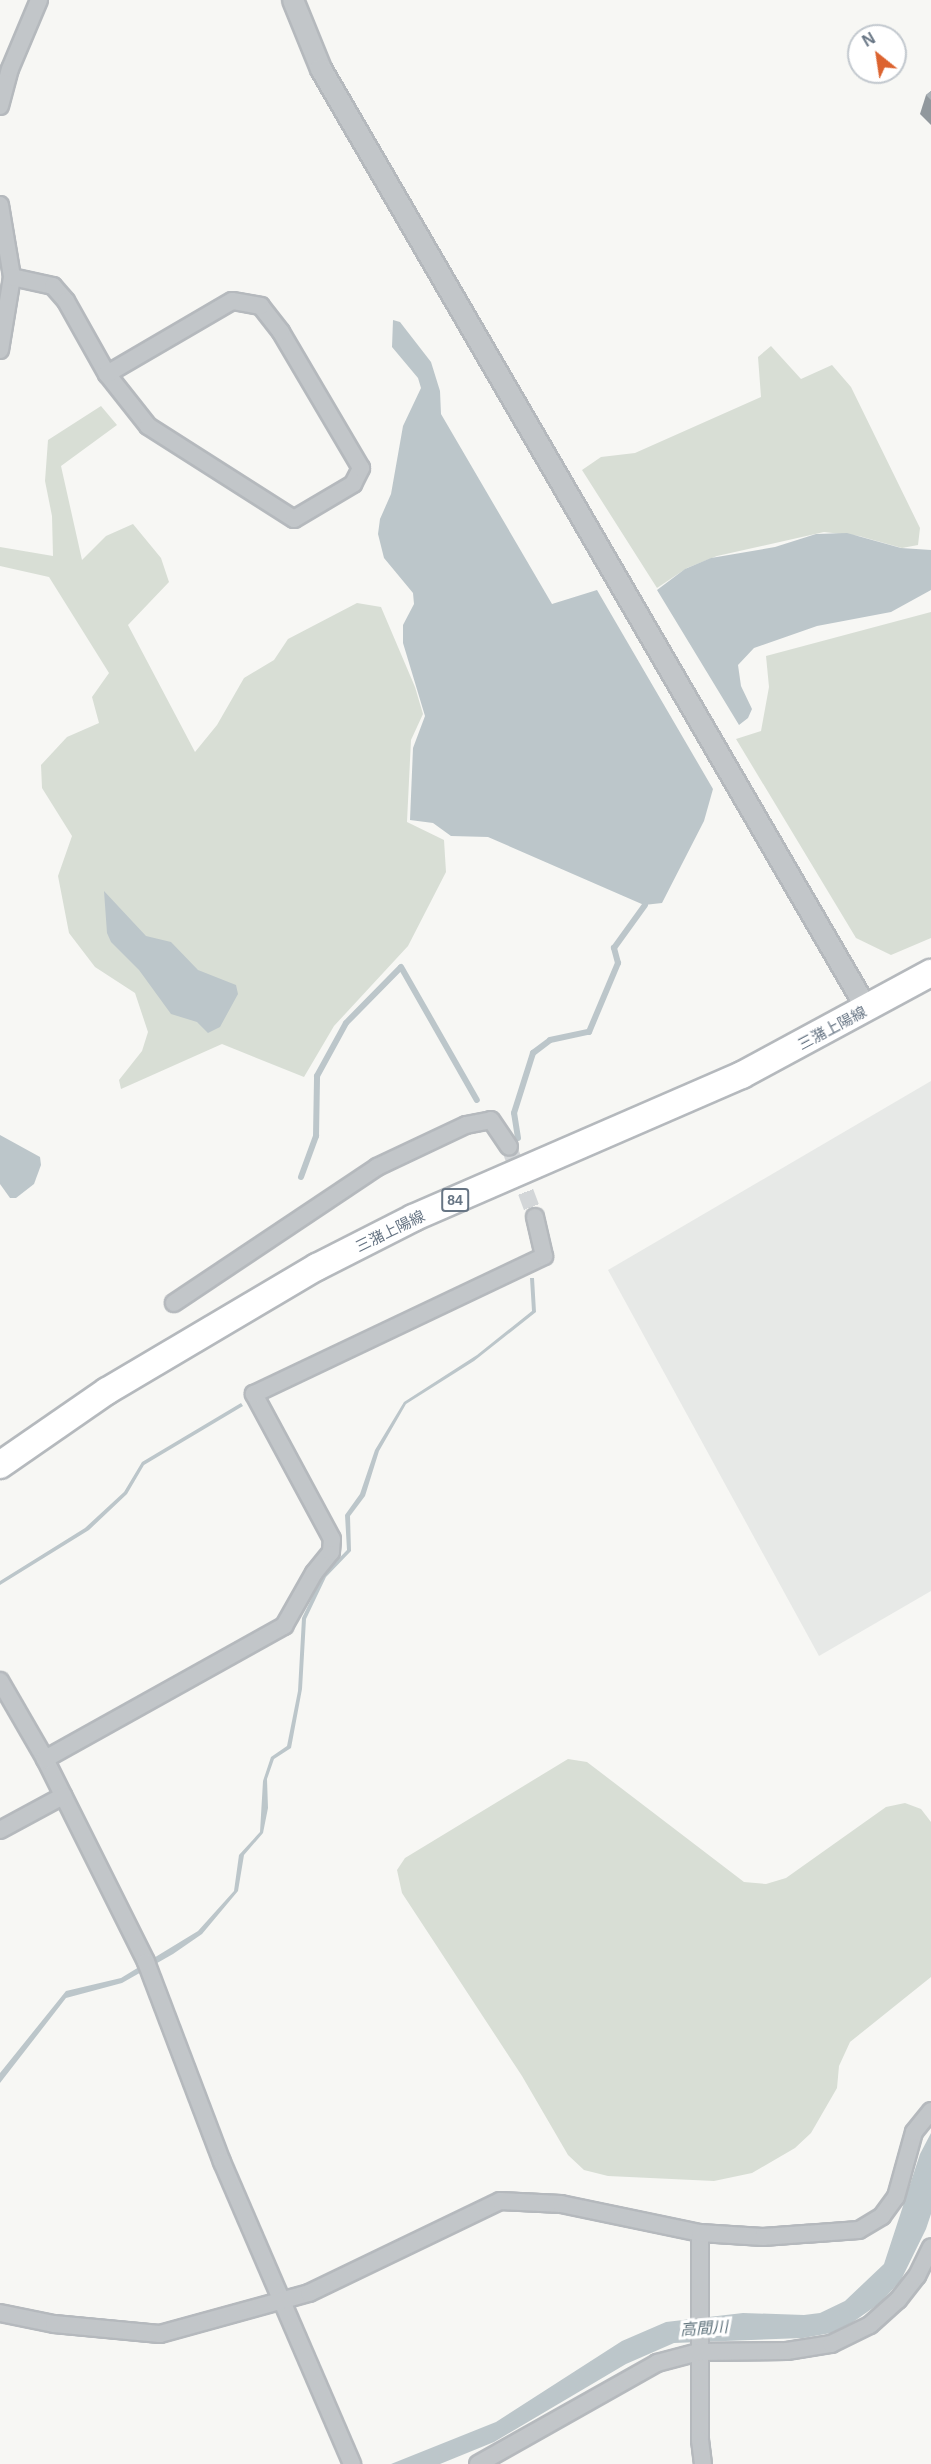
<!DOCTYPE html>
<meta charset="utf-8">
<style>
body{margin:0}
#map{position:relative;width:931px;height:2464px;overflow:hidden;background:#f7f7f4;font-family:Helvetica,"Noto Sans JP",sans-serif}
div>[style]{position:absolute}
.built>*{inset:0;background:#e7e9e7}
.green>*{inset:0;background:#d8ded5}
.water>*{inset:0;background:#bcc6ca}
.stream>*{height:6px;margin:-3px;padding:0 3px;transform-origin:3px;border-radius:3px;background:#bcc6ca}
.minor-tunnel>*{height:16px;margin-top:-8px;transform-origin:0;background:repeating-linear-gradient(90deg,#d3d6d8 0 16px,transparent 0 24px)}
.roads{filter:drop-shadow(2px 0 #b5b9bd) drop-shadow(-2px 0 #b5b9bd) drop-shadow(0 2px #b5b9bd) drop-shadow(0 -2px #b5b9bd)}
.minor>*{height:16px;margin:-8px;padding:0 8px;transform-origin:8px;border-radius:8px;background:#c2c6c9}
.tertiary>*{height:20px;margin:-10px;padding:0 10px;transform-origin:10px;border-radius:10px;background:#c2c6c9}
.primary>*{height:26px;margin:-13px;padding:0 13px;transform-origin:13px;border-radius:13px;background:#fff}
.wall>*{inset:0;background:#91989d}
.building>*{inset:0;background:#a9b1b6}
span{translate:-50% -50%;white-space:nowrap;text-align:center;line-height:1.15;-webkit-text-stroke:6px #fff;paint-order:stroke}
.shield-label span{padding:2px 4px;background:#fff;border:2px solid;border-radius:4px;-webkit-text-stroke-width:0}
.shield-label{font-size:14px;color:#677584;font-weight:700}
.street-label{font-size:15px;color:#677584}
.water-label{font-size:16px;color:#63767f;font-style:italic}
.north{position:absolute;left:847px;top:24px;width:60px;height:60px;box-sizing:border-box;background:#fff;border:2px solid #c2c8ce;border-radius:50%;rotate:330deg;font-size:16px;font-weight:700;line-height:24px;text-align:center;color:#677584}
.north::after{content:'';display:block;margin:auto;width:21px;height:27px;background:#dc632f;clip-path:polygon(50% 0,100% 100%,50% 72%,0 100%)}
</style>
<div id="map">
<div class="built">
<div style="clip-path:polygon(931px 1081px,931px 1591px,819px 1656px,608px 1270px)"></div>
</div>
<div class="green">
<div style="clip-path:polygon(771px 346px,801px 379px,832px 365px,851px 387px,920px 528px,918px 545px,902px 548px,859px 536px,824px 532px,717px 556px,687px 568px,657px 588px,582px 470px,601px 457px,635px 453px,761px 397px,758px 357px)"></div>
<div style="clip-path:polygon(101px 406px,117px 425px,61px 466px,82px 560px,106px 536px,133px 524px,161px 558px,169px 582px,128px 625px,195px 752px,217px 725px,244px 678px,274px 660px,288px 639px,357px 603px,381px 607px,415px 687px,423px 714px,411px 740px,407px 822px,444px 840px,446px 872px,408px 946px,334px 1026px,304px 1077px,222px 1044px,121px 1089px,119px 1080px,142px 1051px,148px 1032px,135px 993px,95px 967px,69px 933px,58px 876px,72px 836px,42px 788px,41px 765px,67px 737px,99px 723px,92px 697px,109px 673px,49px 577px,0 566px,0 547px,53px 556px,52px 516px,45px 481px,48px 440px)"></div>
<div style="clip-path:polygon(931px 612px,931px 938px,891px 955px,856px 938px,736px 739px,761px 731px,769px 687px,766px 656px)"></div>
<div style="clip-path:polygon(568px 1759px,587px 1762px,744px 1882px,766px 1884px,786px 1878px,886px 1807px,905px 1803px,921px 1809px,931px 1822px,931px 1977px,850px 2042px,839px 2066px,837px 2088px,811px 2133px,795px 2148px,752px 2173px,714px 2181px,608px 2176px,584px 2170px,568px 2155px,522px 2076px,402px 1893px,397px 1870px,405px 1858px)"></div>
</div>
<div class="water">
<div style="clip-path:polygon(393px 320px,400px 322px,431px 362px,440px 391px,441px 414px,552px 604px,597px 590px,713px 789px,704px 821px,662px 903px,644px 905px,488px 837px,451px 836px,433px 823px,410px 820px,413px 748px,425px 716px,403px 643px,403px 625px,414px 604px,413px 593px,384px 558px,378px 534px,380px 519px,391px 494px,403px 426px,421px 388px,418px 378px,392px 347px)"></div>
<div style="clip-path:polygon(847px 533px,901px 548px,931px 550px,931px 590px,891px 612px,817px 626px,754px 648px,738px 665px,741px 686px,752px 709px,748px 718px,739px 725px,657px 590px,685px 569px,711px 558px,775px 547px,816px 534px)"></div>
<div style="clip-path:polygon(104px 891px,146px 936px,171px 942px,198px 970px,236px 985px,238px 994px,220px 1027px,208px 1033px,197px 1022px,171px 1014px,139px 970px,111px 942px,107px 933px)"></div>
<div style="clip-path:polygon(0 1135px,40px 1157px,41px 1165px,34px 1184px,16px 1198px,10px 1198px,0 1184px)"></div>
<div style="clip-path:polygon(530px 1278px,534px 1278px,536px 1312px,474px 1361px,406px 1404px,379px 1451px,365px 1496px,350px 1516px,351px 1551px,326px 1577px,306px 1619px,302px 1689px,291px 1748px,274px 1759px,267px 1779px,268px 1808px,263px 1833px,244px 1855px,238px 1891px,202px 1934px,173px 1954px,122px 1983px,66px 1998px,0 2083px,0 2073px,66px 1991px,121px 1978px,198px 1931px,234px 1891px,239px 1855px,260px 1832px,263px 1781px,271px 1757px,287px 1746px,298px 1691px,302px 1618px,323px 1575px,347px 1550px,345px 1515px,360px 1494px,375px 1450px,404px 1402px,477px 1355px,532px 1311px)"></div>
<div style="clip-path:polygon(241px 1403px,243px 1406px,144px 1465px,127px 1494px,89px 1530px,0 1585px,0 1581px,85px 1528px,124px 1492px,142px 1462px)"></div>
<div style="clip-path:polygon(931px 2133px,931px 2214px,926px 2229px,901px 2280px,880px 2303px,853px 2322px,831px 2333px,803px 2338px,674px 2343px,626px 2364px,494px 2442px,440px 2464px,391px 2464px,496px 2422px,622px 2341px,666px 2322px,743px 2313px,804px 2315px,820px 2313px,845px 2301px,884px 2264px,920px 2154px)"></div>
</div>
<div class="stream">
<div style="left:518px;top:1138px;width:25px;rotate:-99deg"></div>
<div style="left:514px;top:1113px;width:63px;rotate:-72.4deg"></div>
<div style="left:533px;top:1053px;width:21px;rotate:-37deg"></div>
<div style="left:550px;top:1040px;width:40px;rotate:-12deg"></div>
<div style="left:589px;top:1032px;width:75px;rotate:-67.2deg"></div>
<div style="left:618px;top:963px;width:16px;rotate:-105deg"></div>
<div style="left:614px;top:948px;width:53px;rotate:-54.2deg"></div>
<div style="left:301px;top:1177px;width:44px;rotate:-69.9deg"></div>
<div style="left:316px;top:1136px;width:60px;rotate:-89deg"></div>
<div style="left:317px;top:1076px;width:60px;rotate:-61.3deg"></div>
<div style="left:346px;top:1023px;width:78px;rotate:-45.5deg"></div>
<div style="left:401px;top:967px;width:153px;rotate:60.3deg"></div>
</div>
<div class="minor-tunnel">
<div style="left:509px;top:1147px;width:75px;rotate:69.6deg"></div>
</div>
<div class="roads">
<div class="minor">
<div style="left:0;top:106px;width:38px;rotate:-75deg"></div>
<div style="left:10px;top:69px;width:75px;rotate:-67.2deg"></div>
<div style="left:0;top:205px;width:73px;rotate:80.5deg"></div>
<div style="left:12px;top:277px;width:74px;rotate:99.3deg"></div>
<div style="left:12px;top:277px;width:42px;rotate:12.4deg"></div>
<div style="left:53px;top:286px;width:20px;rotate:49deg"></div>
<div style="left:66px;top:301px;width:84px;rotate:60.7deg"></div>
<div style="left:107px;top:374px;width:66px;rotate:51.7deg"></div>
<div style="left:148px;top:426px;width:173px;rotate:32.5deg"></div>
<div style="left:294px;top:519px;width:69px;rotate:-30.7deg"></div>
<div style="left:353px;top:484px;width:18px;rotate:-63deg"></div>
<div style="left:361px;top:468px;width:158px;rotate:-120.5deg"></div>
<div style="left:281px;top:332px;width:33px;rotate:-128deg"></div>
<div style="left:261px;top:306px;width:29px;rotate:-170deg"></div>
<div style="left:232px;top:301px;width:145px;rotate:149.7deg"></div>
<div style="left:174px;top:1303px;width:244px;rotate:-33.8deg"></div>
<div style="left:377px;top:1167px;width:98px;rotate:-25.3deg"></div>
<div style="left:466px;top:1125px;width:25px;rotate:-11deg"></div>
<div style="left:491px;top:1120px;width:32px;rotate:56deg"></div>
<div style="left:0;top:1681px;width:90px;rotate:60deg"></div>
<div style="left:45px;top:1759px;width:227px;rotate:63.5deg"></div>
<div style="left:146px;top:1962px;width:214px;rotate:69.2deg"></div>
<div style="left:222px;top:2162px;width:329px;rotate:66.7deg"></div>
<div style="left:45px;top:1759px;width:274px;rotate:-29.1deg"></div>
<div style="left:284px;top:1626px;width:61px;rotate:-60.5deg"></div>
<div style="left:314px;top:1573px;width:27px;rotate:-51deg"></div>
<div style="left:331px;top:1552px;width:13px;rotate:-86deg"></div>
<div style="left:332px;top:1539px;width:165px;rotate:-118.3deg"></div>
<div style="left:254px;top:1394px;width:321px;rotate:-25.4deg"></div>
<div style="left:544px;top:1256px;width:40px;rotate:-103deg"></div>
<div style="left:0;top:1830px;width:72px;rotate:-28.4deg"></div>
<div style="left:700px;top:2233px;width:207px;rotate:90deg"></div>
<div style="left:700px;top:2440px;width:24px;rotate:83deg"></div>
<div style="left:0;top:2313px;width:55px;rotate:11.5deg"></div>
<div style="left:54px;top:2324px;width:106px;rotate:5.4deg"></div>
<div style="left:160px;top:2334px;width:155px;rotate:-15.4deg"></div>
<div style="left:309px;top:2293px;width:212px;rotate:-25.7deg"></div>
<div style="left:500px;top:2201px;width:61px;rotate:2.8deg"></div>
<div style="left:561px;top:2204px;width:142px;rotate:11.8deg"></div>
<div style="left:700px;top:2233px;width:63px;rotate:3.6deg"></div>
<div style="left:763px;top:2237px;width:96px;rotate:-4.2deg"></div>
<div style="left:859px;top:2230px;width:27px;rotate:-31deg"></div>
<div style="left:882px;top:2216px;width:24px;rotate:-54deg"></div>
<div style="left:896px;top:2197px;width:67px;rotate:-74.5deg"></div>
<div style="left:914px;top:2132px;width:27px;rotate:-51deg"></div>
<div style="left:478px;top:2464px;width:206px;rotate:-29.4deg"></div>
<div style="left:657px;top:2363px;width:43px;rotate:-14.7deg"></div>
<div style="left:699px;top:2352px;width:88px;rotate:-0.7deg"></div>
<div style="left:787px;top:2351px;width:45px;rotate:-9deg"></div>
<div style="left:831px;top:2344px;width:43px;rotate:-26deg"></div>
<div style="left:870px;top:2325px;width:38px;rotate:-42deg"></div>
<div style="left:898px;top:2300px;width:31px;rotate:-52deg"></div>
<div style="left:917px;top:2276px;width:32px;rotate:-64deg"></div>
</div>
<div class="tertiary">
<div style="left:293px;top:0;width:74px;rotate:67.9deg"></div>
<div style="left:321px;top:69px;width:1087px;rotate:59.85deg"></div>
</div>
<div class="primary">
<div style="left:0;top:1465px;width:130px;rotate:-34.7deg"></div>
<div style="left:107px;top:1391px;width:244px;rotate:-30.6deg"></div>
<div style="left:317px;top:1267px;width:108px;rotate:-27deg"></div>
<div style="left:413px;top:1218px;width:359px;rotate:-23.5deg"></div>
<div style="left:742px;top:1075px;width:215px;rotate:-28.4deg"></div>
</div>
</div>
<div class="wall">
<div style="clip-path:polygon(931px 91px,931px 125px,920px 114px,926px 95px)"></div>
</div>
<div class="building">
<div style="clip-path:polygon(931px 91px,931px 100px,926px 95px)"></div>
</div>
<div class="shield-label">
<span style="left:455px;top:1200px">84</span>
</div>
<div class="street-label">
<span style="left:832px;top:1028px;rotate:-28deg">三潴上陽線</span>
<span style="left:390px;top:1231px;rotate:-26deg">三潴上陽線</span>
</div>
<div class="water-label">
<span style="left:704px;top:2329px;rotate:-4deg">高間川</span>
</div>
<div class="north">N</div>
</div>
